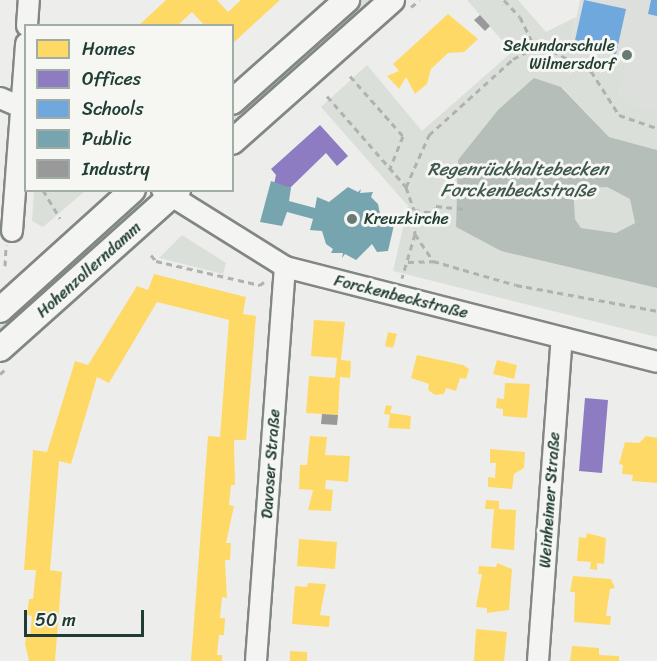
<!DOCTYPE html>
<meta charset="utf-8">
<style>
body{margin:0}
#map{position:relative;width:657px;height:661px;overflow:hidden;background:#edeeeb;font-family:Sriracha,sans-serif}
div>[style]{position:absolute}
.built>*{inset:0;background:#dcdfdb}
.green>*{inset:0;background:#dadfda}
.water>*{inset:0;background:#b6beb9}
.homes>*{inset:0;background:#ffd966}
.offices>*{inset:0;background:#8e7cc3}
.schools>*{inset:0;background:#6fa8dc}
.public>*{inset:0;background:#76a5af}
.industry>*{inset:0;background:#999}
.path>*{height:3px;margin-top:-1.5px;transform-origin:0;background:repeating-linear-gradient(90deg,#afb2b0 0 6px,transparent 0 10.5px)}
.roads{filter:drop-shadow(2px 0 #818784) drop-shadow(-2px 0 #818784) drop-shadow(0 2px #818784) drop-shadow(0 -2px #818784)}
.minor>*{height:20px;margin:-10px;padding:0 10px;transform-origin:10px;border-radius:10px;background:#f4f4f2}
.major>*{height:24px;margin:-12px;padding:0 12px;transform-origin:12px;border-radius:12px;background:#f4f4f2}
.dots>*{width:16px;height:16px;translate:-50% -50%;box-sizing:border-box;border:3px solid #f6f6f2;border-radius:50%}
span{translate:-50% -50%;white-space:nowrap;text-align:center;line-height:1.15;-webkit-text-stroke:6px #f6f6f2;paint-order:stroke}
.poi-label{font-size:16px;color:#1f3d34}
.right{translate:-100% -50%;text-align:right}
.left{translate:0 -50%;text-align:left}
.street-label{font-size:16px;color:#1f3d34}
.water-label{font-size:18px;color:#3f5850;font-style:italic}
.legend{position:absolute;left:24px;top:24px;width:210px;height:168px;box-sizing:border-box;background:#f6f6f2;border:2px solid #a0aca6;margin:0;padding:8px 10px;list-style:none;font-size:18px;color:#1f3d34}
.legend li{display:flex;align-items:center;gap:12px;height:30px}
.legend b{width:30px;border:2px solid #a0aca6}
.scale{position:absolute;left:24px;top:610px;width:120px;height:27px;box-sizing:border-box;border:3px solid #1f3d34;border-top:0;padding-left:8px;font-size:18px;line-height:21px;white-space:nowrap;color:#1f3d34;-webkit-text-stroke:4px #f6f6f2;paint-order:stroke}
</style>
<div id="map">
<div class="built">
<div style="clip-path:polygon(580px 0,657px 0,657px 109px,627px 103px,619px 92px,625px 61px,570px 48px)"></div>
</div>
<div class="green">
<div style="clip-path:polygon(361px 0,380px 0,233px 131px,232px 114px)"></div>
<div style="clip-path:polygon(467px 0,518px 0,546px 32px,576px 17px,570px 48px,626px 61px,619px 92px,627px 103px,657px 109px,657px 150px,609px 137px,562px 87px,459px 160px,456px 227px,501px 251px,657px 288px,657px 337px,393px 271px,408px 206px,321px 107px,367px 65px,422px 131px,512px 52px)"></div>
<div style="clip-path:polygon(607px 187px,630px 199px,635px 223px,616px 233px,581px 228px,575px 219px,574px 199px,592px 188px)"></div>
<div style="clip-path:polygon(34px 191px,34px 190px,85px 191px,43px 227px,32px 221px)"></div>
<div style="clip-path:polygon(124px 210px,135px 217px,0 338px,0 321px)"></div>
<div style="clip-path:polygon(182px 235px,226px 263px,223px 274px,159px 258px)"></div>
</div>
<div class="water">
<div style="clip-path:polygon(evenodd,534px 78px,561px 87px,609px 137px,657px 150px,657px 288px,501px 251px,456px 227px,458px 160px,498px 110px,534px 78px,607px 187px,630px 199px,635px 223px,616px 233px,581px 228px,575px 219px,574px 199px,591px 188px,607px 187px)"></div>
</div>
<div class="homes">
<div style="clip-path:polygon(166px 0,217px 0,228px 12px,241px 0,280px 0,232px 44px,232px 26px,205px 26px,192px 12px,177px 26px,138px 26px)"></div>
<div style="clip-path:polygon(448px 14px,478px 39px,464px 52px,448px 53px,431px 69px,427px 84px,415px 94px,406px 77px,399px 89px,387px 76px,399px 71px,393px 64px)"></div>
<div style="clip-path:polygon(154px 274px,246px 297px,243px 314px,256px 316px,246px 440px,234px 440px,235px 485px,231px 485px,229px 505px,234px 506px,226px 543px,231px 543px,230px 560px,225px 560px,227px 598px,222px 597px,220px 618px,225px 618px,224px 635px,219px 635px,217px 655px,222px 655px,222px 661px,191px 661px,208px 436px,220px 437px,229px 320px,157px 302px,109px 383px,97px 377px,71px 464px,59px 461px,50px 570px,62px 572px,55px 661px,29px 661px,25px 644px,26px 636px,30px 636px,32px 616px,27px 615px,29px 599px,33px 599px,36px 570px,24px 570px,33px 450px,47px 452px,75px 361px,88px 365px,137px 286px,148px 290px)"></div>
<div style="clip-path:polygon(314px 320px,345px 322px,341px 360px,351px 361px,350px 378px,340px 377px,338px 415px,306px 413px,309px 376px,335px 378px,337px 358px,311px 356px)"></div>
<div style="clip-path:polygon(388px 332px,397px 334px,393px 348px,385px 346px)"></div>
<div style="clip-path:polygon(417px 355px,463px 365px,469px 369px,466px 379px,460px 378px,456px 391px,446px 388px,444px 394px,435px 395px,428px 390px,429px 384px,411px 378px)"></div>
<div style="clip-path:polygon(497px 360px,517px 365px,514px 379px,493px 374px)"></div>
<div style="clip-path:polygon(505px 383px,530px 384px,527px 418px,503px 416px,503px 409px,496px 408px,497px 398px,504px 399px)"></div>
<div style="clip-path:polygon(386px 405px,392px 406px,390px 413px,411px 416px,410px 429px,388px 428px,390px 415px,384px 414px)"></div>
<div style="clip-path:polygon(310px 436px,327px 437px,325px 455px,350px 456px,348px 482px,326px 480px,325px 489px,333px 490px,331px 511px,308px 510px,313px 490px,299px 489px,300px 465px,307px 465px)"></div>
<div style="clip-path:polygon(646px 436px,657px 438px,657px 483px,632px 481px,633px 475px,622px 474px,623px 465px,619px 464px,625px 442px,639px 443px)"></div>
<div style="clip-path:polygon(490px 449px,525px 452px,524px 468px,514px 474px,512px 489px,488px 487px,488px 477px,495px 478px,496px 463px,490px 463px)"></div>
<div style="clip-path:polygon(486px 500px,499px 501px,499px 509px,516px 510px,514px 550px,491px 548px,494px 509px,485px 509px)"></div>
<div style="clip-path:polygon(587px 533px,606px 538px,604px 564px,597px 563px,597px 570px,590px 569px,591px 562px,577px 561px,579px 537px,586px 538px)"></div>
<div style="clip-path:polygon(299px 539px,337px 542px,335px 569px,297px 566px)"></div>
<div style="clip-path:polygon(497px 563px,512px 569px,509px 610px,487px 613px,487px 608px,476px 607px,482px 574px,478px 574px,479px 566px,496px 567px)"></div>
<div style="clip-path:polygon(573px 576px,611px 579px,615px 588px,610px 589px,606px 616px,611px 616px,610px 625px,574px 622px,575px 592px,570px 592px)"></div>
<div style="clip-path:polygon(308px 583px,326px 584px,320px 615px,330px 616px,329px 627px,292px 624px,295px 586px,307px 587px)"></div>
<div style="clip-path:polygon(476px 629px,507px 632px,504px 661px,474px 661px)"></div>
<div style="clip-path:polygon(572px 646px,599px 648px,599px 655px,619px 656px,619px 661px,570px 661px)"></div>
<div style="clip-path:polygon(290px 651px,307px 652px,307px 661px,290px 661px)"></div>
</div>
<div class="offices">
<div style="clip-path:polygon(320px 125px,348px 156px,337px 166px,326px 153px,290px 188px,274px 184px,276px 175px,271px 169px)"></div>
<div style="clip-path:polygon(585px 398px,608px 400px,602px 473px,579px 471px)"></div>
</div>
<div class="schools">
<div style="clip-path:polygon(584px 0,626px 9px,616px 54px,574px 45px)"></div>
<div style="clip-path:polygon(651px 0,657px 0,657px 16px,648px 14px)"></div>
</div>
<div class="public">
<div style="clip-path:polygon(271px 181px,291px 188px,289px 201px,315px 208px,317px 197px,329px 202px,348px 187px,358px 192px,361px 189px,360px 193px,373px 192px,371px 197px,378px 204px,380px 214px,392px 218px,390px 224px,394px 225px,388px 251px,377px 252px,372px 244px,356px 260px,345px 254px,342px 258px,343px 253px,331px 253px,333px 249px,326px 244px,322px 231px,310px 230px,313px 219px,287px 212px,282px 226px,260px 222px)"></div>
</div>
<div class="industry">
<div style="clip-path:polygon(480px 15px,490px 26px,485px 31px,474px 20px)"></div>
<div style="clip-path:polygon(322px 414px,338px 415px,337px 425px,321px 424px)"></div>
</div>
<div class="path">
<div style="left:504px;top:0;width:23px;rotate:47deg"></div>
<div style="left:520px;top:17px;width:34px;rotate:64deg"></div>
<div style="left:411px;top:7px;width:11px;rotate:-38deg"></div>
<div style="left:350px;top:76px;width:80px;rotate:48.5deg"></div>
<div style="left:403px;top:136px;width:35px;rotate:112deg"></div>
<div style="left:327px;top:96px;width:121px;rotate:49deg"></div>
<div style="left:406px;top:187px;width:24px;rotate:71deg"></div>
<div style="left:414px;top:210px;width:24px;rotate:88deg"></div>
<div style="left:415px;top:234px;width:46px;rotate:106.5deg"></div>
<div style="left:406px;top:187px;width:57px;rotate:-66.1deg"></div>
<div style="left:429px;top:135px;width:113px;rotate:-42.1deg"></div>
<div style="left:513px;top:59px;width:25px;rotate:-27deg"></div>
<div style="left:535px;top:48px;width:17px;rotate:10deg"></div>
<div style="left:552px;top:51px;width:44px;rotate:27.1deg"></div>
<div style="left:591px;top:71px;width:52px;rotate:57.5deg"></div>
<div style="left:619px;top:115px;width:40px;rotate:18.9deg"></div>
<div style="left:43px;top:190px;width:33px;rotate:59deg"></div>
<div style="left:414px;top:210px;width:21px;rotate:8deg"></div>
<div style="left:435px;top:213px;width:7px;rotate:-82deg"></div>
<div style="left:436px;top:206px;width:30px;rotate:6deg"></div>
<div style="left:415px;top:234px;width:32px;rotate:56deg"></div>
<div style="left:151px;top:255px;width:8px;rotate:50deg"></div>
<div style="left:156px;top:261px;width:107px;rotate:13deg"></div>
<div style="left:260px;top:285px;width:5px;rotate:-37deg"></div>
<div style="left:408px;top:262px;width:25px;rotate:-2deg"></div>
<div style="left:433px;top:261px;width:86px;rotate:16.1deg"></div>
<div style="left:516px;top:285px;width:143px;rotate:10.4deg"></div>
<div style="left:5px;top:266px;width:21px;rotate:-87deg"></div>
<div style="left:0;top:374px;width:9px;rotate:-41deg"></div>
</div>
<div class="roads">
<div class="minor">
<div style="left:27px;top:26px;width:26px;rotate:-86deg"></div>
<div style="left:0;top:98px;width:28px;rotate:23deg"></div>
<div style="left:162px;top:190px;width:145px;rotate:32deg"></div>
<div style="left:285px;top:267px;width:384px;rotate:14.3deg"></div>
<div style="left:12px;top:231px;width:188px;rotate:-85.7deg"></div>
<div style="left:256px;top:661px;width:395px;rotate:-85.8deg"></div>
<div style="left:538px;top:661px;width:324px;rotate:-85.8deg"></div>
</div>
<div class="major">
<div style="left:232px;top:102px;width:154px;rotate:-41.6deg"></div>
<div style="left:232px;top:142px;width:214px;rotate:-41.6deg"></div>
<div style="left:0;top:310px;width:179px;rotate:-42.1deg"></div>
<div style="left:0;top:349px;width:239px;rotate:-41.8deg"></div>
</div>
</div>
<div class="dots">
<div style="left:627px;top:55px;background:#677b74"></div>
<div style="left:352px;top:219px;background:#677b74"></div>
</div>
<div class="poi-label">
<span class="right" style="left:615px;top:55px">Sekundarschule<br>Wilmersdorf</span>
<span class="left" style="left:364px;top:219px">Kreuzkirche</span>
</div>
<div class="street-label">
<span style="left:89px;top:270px;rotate:-42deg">Hohenzollerndamm</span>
<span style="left:401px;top:297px;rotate:14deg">Forckenbeckstraße</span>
<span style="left:271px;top:464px;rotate:-86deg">Davoser Straße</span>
<span style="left:550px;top:500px;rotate:-86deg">Weinheimer Straße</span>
</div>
<div class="water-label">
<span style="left:518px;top:180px">Regenrückhaltebecken<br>Forckenbeckstraße</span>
</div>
<ul class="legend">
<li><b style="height:16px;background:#ffd966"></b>Homes</li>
<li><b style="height:16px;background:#8e7cc3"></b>Offices</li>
<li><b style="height:16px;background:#6fa8dc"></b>Schools</li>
<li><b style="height:16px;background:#76a5af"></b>Public</li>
<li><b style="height:16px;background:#999"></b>Industry</li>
</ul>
<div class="scale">50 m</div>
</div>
